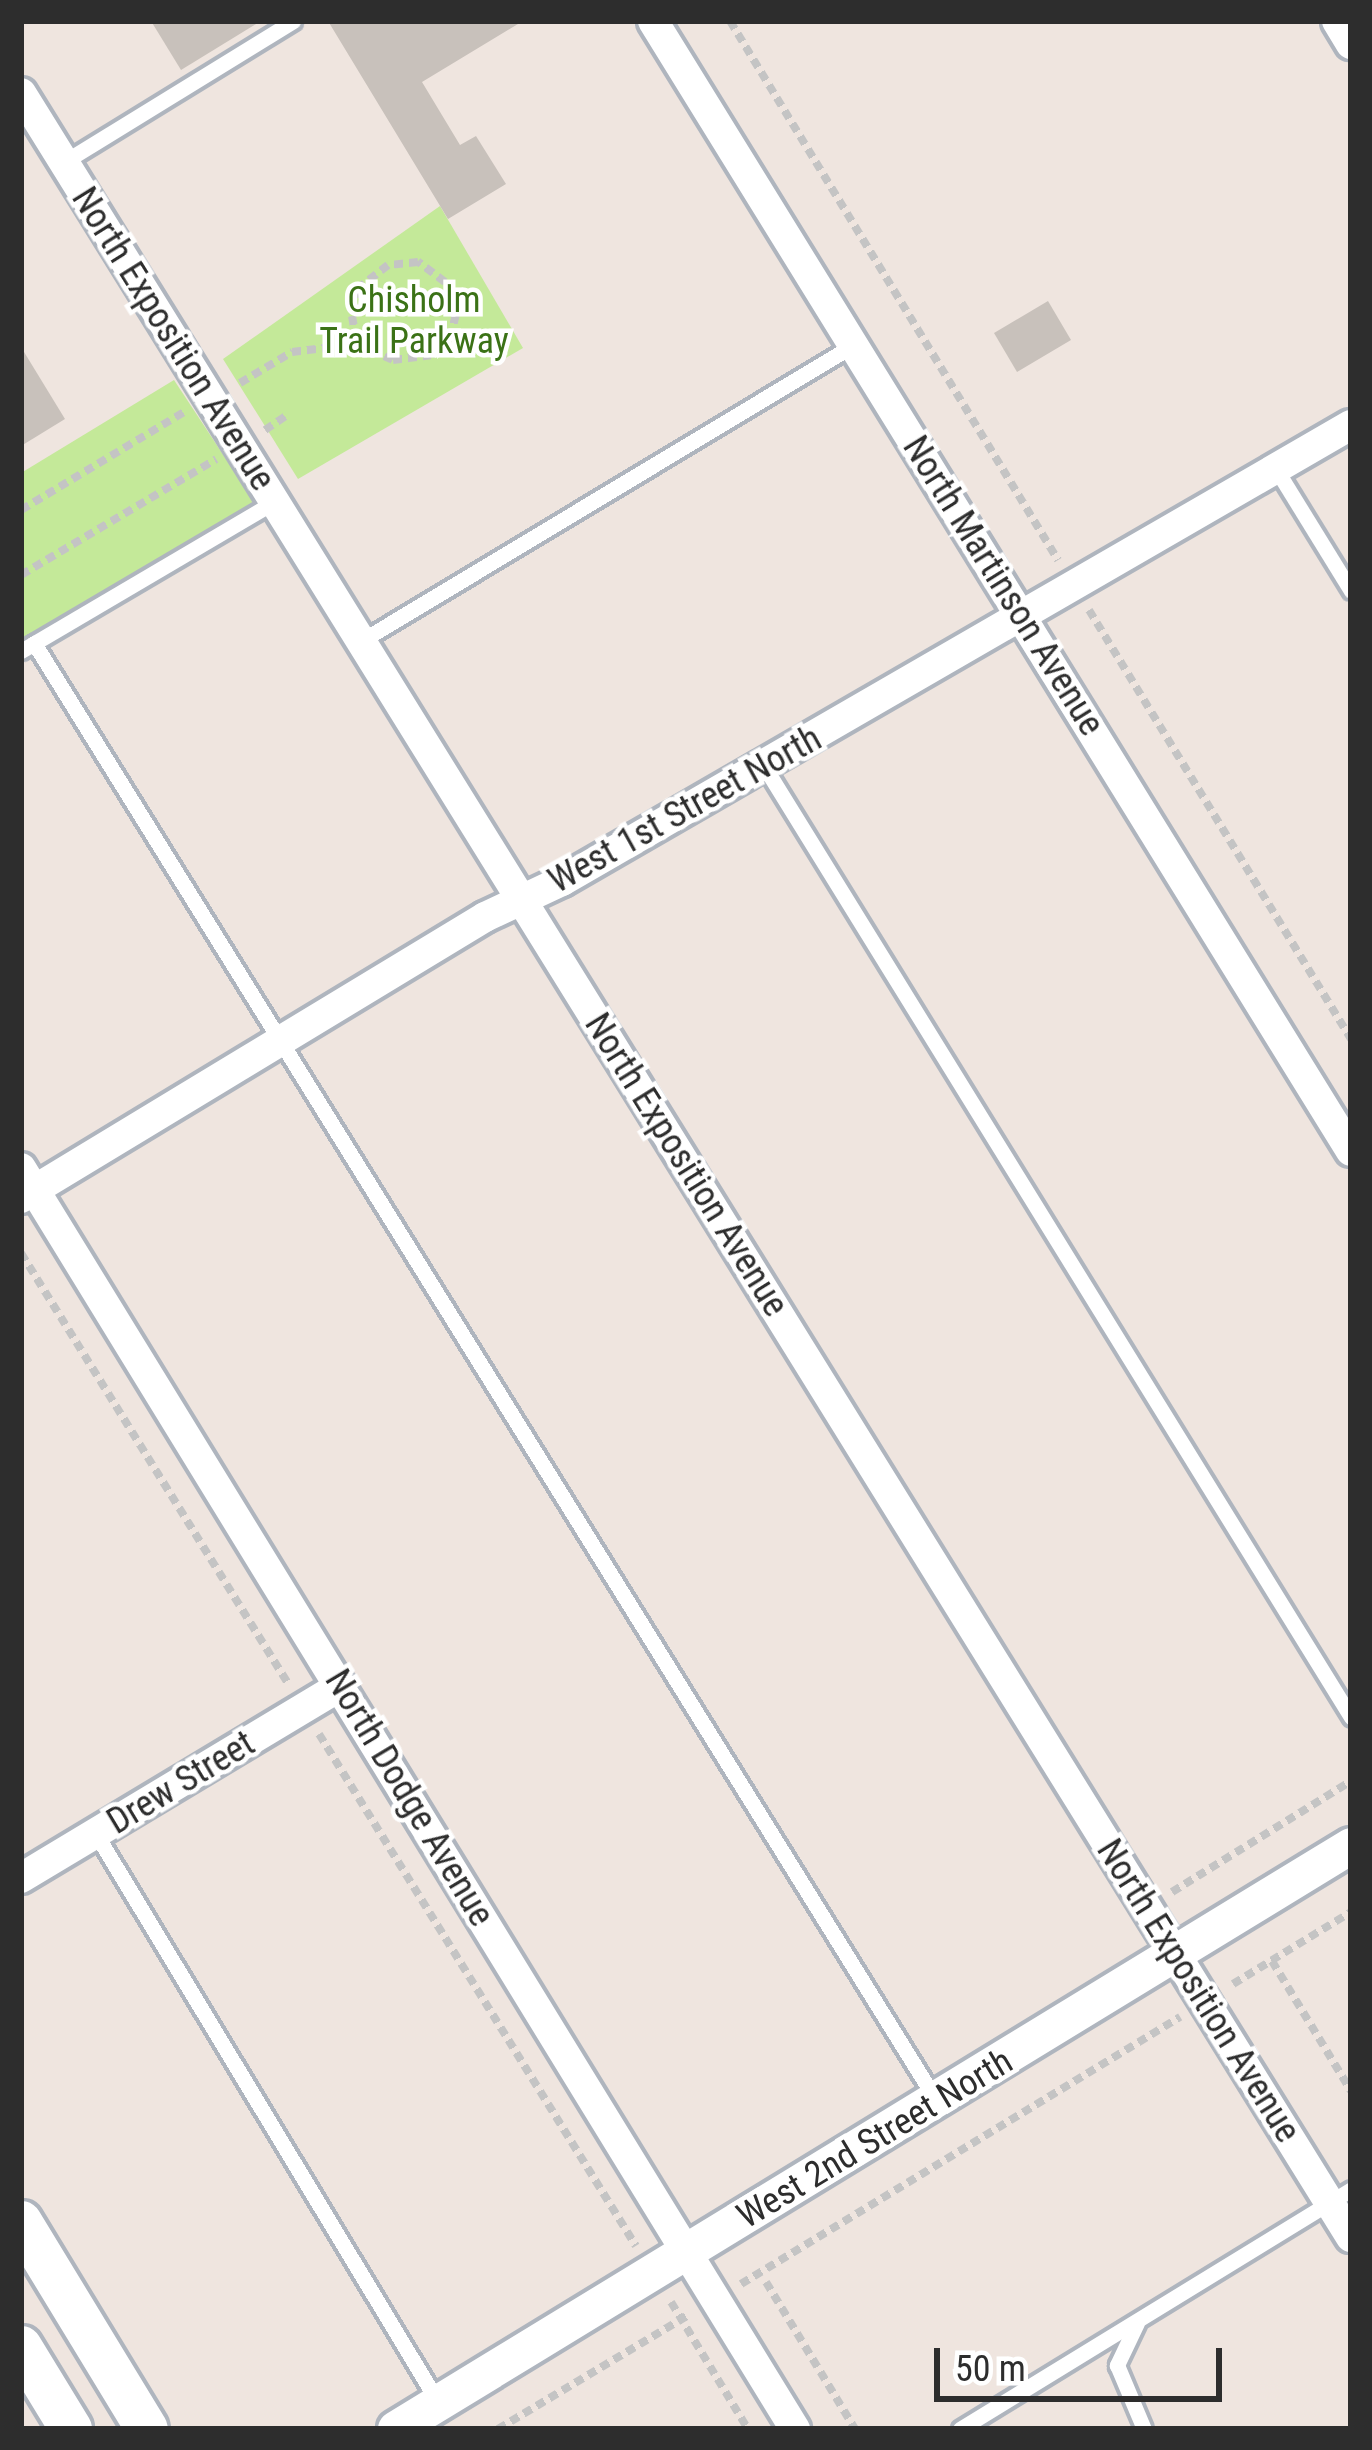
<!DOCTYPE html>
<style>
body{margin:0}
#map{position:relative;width:1372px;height:2450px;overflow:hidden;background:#efe5df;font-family:"Roboto Condensed",sans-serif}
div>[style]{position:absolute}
.green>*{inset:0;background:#c4e999}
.building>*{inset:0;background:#c8c1bb}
.path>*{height:8px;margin-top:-4px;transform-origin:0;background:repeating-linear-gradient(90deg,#c4c4c4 0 9px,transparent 0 15px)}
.roads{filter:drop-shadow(3px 0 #afb5be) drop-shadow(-3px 0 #afb5be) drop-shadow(0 3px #afb5be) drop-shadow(0 -3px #afb5be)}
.service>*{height:15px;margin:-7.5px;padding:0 7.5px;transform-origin:7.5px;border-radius:7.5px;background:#fff}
.minor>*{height:30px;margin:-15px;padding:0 15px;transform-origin:15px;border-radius:15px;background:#fff}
.tertiary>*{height:36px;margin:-18px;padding:0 18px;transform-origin:18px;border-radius:18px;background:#fff}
.secondary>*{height:42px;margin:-21px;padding:0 21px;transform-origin:21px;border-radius:21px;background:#fff}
span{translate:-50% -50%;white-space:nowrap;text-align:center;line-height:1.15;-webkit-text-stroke:9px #fff;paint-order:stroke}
.park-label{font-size:36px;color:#3b7216}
.street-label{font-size:36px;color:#2d2d2d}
.frame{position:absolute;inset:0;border:24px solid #2d2d2d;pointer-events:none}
.scale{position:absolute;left:934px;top:2348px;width:288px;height:54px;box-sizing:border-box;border:6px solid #2d2d2d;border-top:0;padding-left:15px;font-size:36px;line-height:42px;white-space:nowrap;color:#2d2d2d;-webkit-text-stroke:9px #fff;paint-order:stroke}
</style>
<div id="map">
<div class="green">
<div style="clip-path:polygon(440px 206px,523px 348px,298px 479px,223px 359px)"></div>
<div style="clip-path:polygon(174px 380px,255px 503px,21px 641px,21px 473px)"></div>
</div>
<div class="building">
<div style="clip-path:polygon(151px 21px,261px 21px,181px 70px)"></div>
<div style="clip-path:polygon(328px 21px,523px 21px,422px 82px,460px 145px,476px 136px,506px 184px,448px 219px)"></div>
<div style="clip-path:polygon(1048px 301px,1071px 340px,1017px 372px,994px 333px)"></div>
<div style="clip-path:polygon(21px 347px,65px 419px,21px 446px)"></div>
</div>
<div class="path">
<div style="left:730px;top:21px;width:631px;rotate:58.68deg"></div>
<div style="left:240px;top:383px;width:61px;rotate:-30.8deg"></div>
<div style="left:292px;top:352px;width:65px;rotate:-7deg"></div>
<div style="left:357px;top:344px;width:39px;rotate:24deg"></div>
<div style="left:393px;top:360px;width:38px;rotate:-7deg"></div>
<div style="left:431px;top:355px;width:25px;rotate:-42deg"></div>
<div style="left:450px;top:338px;width:32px;rotate:-76deg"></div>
<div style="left:458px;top:307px;width:28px;rotate:-117deg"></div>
<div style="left:445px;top:282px;width:34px;rotate:-143deg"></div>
<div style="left:418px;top:262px;width:30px;rotate:174deg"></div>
<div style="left:388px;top:265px;width:39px;rotate:142deg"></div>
<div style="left:357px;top:289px;width:27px;rotate:100deg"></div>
<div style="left:352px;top:316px;width:28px;rotate:80deg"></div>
<div style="left:265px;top:430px;width:25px;rotate:-34deg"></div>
<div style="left:21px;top:510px;width:190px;rotate:-31deg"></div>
<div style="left:21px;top:575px;width:227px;rotate:-30.7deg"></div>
<div style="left:1089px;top:610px;width:503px;rotate:58.59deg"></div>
<div style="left:21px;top:1253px;width:508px;rotate:58.19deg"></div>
<div style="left:319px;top:1734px;width:602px;rotate:58.24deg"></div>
<div style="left:1172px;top:1892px;width:211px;rotate:-31.8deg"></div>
<div style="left:1272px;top:1961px;width:152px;rotate:58.7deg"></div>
<div style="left:1233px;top:1984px;width:138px;rotate:-31.4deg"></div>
<div style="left:766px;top:2282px;width:172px;rotate:58.8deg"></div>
<div style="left:741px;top:2284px;width:514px;rotate:-31.31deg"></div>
<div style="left:671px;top:2302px;width:149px;rotate:58.8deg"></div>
<div style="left:498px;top:2429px;width:220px;rotate:-30.9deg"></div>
</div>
<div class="roads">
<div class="service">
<div style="left:64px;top:162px;width:269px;rotate:-31.6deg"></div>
<div style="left:1276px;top:469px;width:143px;rotate:58.4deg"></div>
<div style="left:361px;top:641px;width:576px;rotate:-31.01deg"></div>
<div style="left:34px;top:643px;width:1714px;rotate:58.24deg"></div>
<div style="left:21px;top:651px;width:294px;rotate:-30.5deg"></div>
<div style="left:764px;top:766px;width:1118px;rotate:58.32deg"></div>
<div style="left:96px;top:1834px;width:663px;rotate:58.95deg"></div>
<div style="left:1137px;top:2323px;width:47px;rotate:115.5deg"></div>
<div style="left:1117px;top:2365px;width:69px;rotate:67.1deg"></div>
<div style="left:960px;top:2429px;width:459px;rotate:-31.5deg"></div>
</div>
<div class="minor">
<div style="left:653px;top:21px;width:1328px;rotate:58.3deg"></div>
<div style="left:1337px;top:21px;width:27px;rotate:59deg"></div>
<div style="left:21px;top:93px;width:2523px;rotate:58.19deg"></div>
<div style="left:21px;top:1168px;width:1480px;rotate:58.46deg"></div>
<div style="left:21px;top:1198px;width:542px;rotate:-31.2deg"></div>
<div style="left:485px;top:917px;width:85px;rotate:-25.1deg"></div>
<div style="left:562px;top:881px;width:911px;rotate:-30.03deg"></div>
<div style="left:21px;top:1878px;width:373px;rotate:-31deg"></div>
</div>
<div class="tertiary">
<div style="left:396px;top:2429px;width:1119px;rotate:-31.4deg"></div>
</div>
<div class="secondary">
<div style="left:21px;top:2222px;width:242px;rotate:58.7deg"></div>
<div style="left:21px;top:2347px;width:96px;rotate:58.6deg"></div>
</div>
</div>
<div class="park-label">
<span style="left:414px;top:321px">Chisholm<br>Trail Parkway</span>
</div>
<div class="street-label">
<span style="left:173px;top:339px;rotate:58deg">North Exposition Avenue</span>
<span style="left:1003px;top:586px;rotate:58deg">North Martinson Avenue</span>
<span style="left:685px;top:810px;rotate:-29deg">West 1st Street North</span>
<span style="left:686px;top:1165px;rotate:58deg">North Exposition Avenue</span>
<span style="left:181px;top:1783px;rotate:-31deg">Drew Street</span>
<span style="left:409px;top:1798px;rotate:59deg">North Dodge Avenue</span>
<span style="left:1198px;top:1991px;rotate:58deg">North Exposition Avenue</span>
<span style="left:875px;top:2139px;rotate:-31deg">West 2nd Street North</span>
</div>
<div class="frame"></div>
<div class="scale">50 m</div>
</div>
